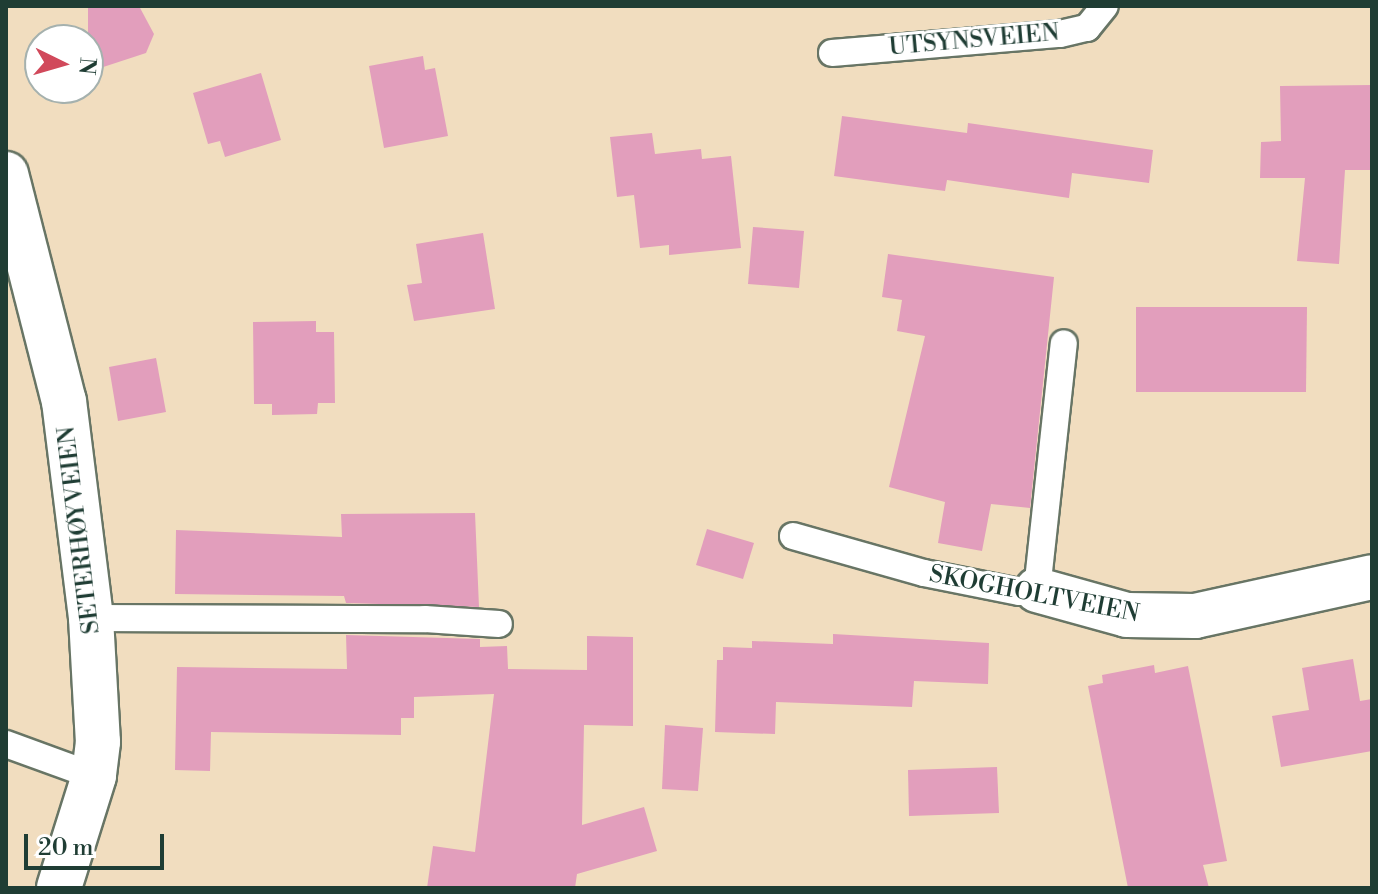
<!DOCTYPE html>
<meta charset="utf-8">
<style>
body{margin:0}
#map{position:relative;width:1378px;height:894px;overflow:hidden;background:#f1ddbf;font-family:"Libre Bodoni",serif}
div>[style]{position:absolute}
.building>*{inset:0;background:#e29ebc}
.roads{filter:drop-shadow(2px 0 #687565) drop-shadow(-2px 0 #687565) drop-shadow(0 2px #687565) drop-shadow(0 -2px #687565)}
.lane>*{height:26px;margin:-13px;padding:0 13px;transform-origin:13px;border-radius:13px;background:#fff}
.street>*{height:44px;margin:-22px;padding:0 22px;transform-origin:22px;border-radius:22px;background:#fff}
span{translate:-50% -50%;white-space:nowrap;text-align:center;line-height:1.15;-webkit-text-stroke:6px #fff;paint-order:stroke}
.street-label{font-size:24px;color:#1f3d34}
.frame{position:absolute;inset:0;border:8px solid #1f3d34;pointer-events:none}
.north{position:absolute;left:24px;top:24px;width:80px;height:80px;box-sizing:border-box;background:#fff;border:2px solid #a5b1ae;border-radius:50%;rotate:95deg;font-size:22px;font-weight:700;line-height:32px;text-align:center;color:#1f3d34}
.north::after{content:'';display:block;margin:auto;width:28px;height:36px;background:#d1495b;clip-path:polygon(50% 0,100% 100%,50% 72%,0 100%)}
.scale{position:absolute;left:24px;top:834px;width:140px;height:36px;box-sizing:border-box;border:4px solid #1f3d34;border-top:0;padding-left:10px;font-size:24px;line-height:28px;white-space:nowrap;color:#1f3d34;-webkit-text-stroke:6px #fff;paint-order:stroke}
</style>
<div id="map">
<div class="building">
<div style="clip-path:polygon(88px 6px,139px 6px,154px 34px,146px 53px,88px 72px)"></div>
<div style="clip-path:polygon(423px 56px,425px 70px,435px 68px,448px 136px,384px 148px,369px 66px)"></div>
<div style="clip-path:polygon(261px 73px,281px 140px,225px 157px,220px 141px,208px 144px,193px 93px)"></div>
<div style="clip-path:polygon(1372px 85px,1372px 170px,1345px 170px,1339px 264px,1297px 261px,1305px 178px,1260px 178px,1261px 142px,1281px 141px,1280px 86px)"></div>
<div style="clip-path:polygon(842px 116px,967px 133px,968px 123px,1153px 150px,1149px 183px,1072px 173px,1069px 198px,947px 180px,945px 191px,834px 176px)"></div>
<div style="clip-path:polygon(652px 133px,655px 154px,701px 149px,702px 159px,731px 156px,741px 248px,669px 255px,669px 245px,640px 248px,634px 195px,617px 197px,610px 137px)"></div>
<div style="clip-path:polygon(753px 227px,804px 231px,799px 288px,748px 284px)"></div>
<div style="clip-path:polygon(483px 233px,495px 309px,414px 321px,407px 285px,422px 283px,416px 244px)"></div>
<div style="clip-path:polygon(888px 254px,1054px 277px,1030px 508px,991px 504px,982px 551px,938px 543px,945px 502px,889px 487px,925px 336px,897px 331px,902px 300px,882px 297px)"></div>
<div style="clip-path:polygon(1136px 307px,1307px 307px,1306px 392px,1136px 392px)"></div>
<div style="clip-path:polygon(316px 321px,316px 332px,334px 332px,335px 403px,318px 403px,317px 414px,272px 415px,272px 404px,254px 404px,253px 322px)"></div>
<div style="clip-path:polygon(156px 358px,166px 412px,118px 421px,109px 367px)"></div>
<div style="clip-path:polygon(475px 513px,479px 607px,346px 603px,344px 596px,175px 594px,176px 530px,342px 537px,341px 514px)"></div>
<div style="clip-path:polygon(707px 529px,754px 543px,743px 579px,696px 565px)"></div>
<div style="clip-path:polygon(833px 634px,989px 643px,988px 684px,914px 681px,912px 707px,776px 702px,775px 734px,715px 732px,717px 660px,723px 660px,723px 647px,752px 648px,752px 641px,833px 644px)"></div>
<div style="clip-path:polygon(346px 635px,480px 639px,480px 647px,507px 646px,508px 669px,587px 670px,587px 636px,633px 637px,633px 726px,584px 725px,582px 825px,644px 807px,657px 851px,577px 874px,575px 888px,427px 888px,433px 846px,475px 852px,494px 694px,414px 697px,414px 718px,401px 718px,401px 735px,211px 732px,210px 771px,175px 770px,177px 667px,347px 669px)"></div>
<div style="clip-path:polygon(1353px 659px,1360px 701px,1372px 699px,1372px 751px,1281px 767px,1272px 716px,1309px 710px,1302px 668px)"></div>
<div style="clip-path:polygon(1154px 665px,1155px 673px,1188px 666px,1227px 861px,1203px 865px,1209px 888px,1128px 888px,1088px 686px,1103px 683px,1102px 675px)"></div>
<div style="clip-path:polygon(665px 725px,703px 728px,698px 791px,662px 789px)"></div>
<div style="clip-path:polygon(997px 767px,999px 813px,909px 816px,908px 770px)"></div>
</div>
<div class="roads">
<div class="lane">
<div style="left:832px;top:53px;width:229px;rotate:-4.8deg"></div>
<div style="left:1060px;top:34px;width:28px;rotate:-13deg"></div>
<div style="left:1087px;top:28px;width:28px;rotate:-51deg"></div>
<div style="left:793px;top:536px;width:136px;rotate:15.8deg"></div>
<div style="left:924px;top:573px;width:97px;rotate:11.3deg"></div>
<div style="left:1019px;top:592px;width:18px;rotate:-6deg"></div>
<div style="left:1037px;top:590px;width:248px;rotate:-83.8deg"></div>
<div style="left:91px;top:618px;width:334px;rotate:0.2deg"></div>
<div style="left:425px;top:619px;width:74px;rotate:3.9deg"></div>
<div style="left:6px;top:744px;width:94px;rotate:20deg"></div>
</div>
<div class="street">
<div style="left:6px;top:174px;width:234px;rotate:75.7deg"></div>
<div style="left:64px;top:401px;width:219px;rotate:82.9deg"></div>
<div style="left:91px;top:618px;width:124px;rotate:86.8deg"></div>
<div style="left:98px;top:742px;width:34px;rotate:97deg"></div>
<div style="left:94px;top:776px;width:117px;rotate:107.4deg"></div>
<div style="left:1037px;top:590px;width:93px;rotate:15.5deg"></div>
<div style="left:1127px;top:615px;width:68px;rotate:0.8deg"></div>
<div style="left:1195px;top:616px;width:181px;rotate:-12.4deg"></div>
</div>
</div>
<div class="street-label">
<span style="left:974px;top:41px;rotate:-5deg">UTSYNSVEIEN</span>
<span style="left:80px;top:530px;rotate:-97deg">SETERHØYVEIEN</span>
<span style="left:1034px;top:595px;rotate:11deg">SKOGHOLTVEIEN</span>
</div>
<div class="frame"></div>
<div class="north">N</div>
<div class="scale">20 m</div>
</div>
